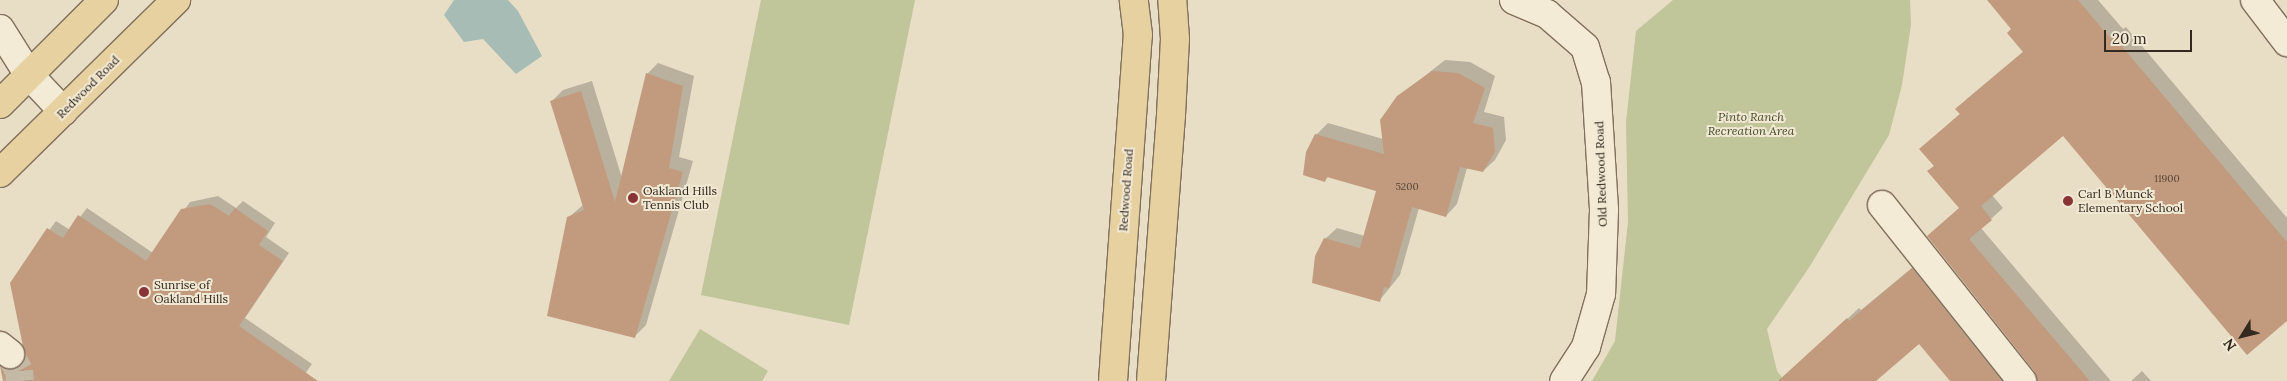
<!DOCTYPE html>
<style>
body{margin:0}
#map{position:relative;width:2287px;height:381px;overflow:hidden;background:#e8ddc5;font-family:Lora,serif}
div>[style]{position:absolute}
.green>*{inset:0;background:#c0c59a}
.water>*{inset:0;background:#a6bcb5}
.shadow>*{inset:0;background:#0003}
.building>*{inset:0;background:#c29b7f}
.minor-tunnel>*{height:28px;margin-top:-14px;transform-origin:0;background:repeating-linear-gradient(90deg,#c4b9a4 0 28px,transparent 0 42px)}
.roads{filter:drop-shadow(1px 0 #81705d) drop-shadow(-1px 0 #81705d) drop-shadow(0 1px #81705d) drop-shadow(0 -1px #81705d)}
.minor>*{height:28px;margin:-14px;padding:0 14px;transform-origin:14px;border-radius:14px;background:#f4ebd7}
.major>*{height:28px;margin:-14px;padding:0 14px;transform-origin:14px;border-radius:14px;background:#e7d1a1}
.dots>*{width:14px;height:14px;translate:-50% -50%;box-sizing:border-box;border:2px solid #f1e8d3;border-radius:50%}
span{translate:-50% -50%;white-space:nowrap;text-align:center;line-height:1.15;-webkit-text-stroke:4px #f1e8d3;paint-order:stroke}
.number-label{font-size:10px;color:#574637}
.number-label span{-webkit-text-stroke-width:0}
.street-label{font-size:12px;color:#33291f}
.park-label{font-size:12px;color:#434d28;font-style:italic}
.poi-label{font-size:12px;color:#33291f}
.left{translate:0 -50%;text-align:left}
.north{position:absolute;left:2217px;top:311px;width:50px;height:50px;-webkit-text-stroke:4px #f1e8d3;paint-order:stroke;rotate:234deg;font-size:14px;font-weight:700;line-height:20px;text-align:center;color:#33291f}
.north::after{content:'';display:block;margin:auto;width:18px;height:22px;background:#33291f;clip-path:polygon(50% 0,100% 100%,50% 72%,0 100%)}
.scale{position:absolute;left:2104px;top:30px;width:88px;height:22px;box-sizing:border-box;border:2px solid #33291f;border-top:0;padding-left:6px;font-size:15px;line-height:18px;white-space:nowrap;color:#33291f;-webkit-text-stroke:4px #f1e8d3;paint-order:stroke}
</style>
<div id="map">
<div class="green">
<div style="clip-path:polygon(761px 0,915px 0,849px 325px,701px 295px)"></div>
<div style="clip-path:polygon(1673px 0,1910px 0,1911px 25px,1902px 85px,1889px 135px,1810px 266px,1767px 329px,1777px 371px,1785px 381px,1592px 381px,1615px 341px,1628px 222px,1626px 122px,1636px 31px)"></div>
<div style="clip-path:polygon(700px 329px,768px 371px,762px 381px,669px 381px)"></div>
</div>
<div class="water">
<div style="clip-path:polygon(454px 0,508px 0,518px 11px,542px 56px,516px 74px,483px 39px,464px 42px,444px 15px)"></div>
</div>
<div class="shadow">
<div style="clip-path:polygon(1988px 0,2098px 0,2123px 29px,2126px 27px,2287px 218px,2287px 320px,2063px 135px,1992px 195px,2003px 208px,1981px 228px,2111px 381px,2037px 381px,2035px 371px,1929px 236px,1960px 208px,1935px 165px,1920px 149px,1961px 113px,1957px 109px,1968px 98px,2024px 51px,2012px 29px)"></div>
<div style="clip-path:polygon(1445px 60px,1470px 62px,1495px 76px,1484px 112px,1504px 117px,1506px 140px,1495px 160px,1483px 171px,1467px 168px,1457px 204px,1446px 216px,1419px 208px,1400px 275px,1379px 301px,1325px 239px,1337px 228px,1365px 236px,1377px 191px,1329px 176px,1325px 180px,1316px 135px,1328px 123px,1383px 139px,1398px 97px)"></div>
<div style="clip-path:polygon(658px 63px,694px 76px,679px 157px,693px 161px,646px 325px,635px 336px,568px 218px,583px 205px,552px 101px,563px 90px,592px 81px,622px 178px,647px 74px)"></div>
<div style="clip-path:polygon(218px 196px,236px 208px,243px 201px,275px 223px,266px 237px,289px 253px,245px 318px,312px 364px,300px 381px,4px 381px,1px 366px,9px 359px,23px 361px,27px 356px,11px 283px,56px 221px,70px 230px,87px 208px,153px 253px,190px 202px)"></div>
<div style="clip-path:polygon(1924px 258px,2023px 381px,1952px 381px,1920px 342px,1874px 381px,1800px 381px,1803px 360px,1859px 308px,1861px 310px)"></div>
<div style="clip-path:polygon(2142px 371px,2151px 381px,2131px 381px)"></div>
</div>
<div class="building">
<div style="clip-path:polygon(1987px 0,2078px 0,2111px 39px,2114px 37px,2287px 242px,2287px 321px,2247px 355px,2063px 136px,1981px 206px,1992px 220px,1969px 239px,2090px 381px,2037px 381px,2034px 371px,1927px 236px,1959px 208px,1927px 171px,1934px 166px,1919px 149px,1960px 114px,1955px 109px,2023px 52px,2007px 33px,2011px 29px)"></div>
<div style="clip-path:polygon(1432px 71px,1458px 73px,1485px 88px,1473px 123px,1493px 128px,1495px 152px,1483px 172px,1460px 167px,1446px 217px,1412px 207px,1389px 288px,1384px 287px,1380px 302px,1312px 283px,1315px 256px,1324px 238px,1360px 248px,1376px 191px,1327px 177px,1325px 182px,1303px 175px,1306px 152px,1315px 134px,1384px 154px,1380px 120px,1397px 96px)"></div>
<div style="clip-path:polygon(646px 73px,683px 86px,669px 168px,683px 172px,635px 338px,547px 316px,567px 217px,584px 210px,550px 101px,581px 91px,615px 202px)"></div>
<div style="clip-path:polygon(210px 204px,229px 216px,235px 208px,268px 231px,259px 245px,283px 261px,239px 326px,318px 381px,3px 381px,0 366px,15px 369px,25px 356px,10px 283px,47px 228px,63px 238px,78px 215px,146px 261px,181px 209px)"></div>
<div style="clip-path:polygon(1912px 268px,2002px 381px,1950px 381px,1919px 344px,1876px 381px,1778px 381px,1847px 318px,1849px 321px)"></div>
</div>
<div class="minor-tunnel">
<div style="left:10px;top:354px;width:19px;rotate:62deg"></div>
<div style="left:19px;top:371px;width:10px;rotate:84deg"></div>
</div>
<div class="roads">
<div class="minor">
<div style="left:1514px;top:0;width:36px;rotate:23deg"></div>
<div style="left:1547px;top:14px;width:50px;rotate:41deg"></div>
<div style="left:1585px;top:47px;width:37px;rotate:73deg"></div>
<div style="left:1596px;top:82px;width:128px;rotate:86.4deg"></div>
<div style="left:1604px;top:210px;width:84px;rotate:92deg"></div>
<div style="left:1601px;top:294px;width:55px;rotate:105.8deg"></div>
<div style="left:1586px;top:347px;width:40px;rotate:122.9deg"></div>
<div style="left:2255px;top:0;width:53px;rotate:52.7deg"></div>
<div style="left:0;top:29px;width:54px;rotate:57.8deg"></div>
<div style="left:29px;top:75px;width:50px;rotate:46.6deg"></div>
<div style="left:1882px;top:205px;width:225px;rotate:51.5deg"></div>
<div style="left:0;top:346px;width:13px;rotate:39deg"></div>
</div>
<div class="major">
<div style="left:0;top:104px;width:147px;rotate:-45deg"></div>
<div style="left:0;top:173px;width:247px;rotate:-44.5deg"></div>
<div style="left:1113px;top:381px;width:347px;rotate:-85.9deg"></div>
<div style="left:1138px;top:35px;width:35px;rotate:-97deg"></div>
<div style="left:1151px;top:381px;width:267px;rotate:-85.7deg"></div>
<div style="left:1171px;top:115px;width:76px;rotate:-87deg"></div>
<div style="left:1175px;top:39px;width:39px;rotate:-94deg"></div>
</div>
</div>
<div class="dots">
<div style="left:633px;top:198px;background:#883435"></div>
<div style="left:2068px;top:201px;background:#883435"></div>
<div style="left:144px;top:292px;background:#883435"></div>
</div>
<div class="number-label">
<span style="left:2167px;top:179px">11900</span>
<span style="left:1407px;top:187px">5200</span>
</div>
<div class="street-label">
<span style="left:88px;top:87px;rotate:-45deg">Redwood Road</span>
<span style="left:1601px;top:174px;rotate:-92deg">Old Redwood Road</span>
<span style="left:1126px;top:190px;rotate:-86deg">Redwood Road</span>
</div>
<div class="park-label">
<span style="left:1751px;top:124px">Pinto Ranch<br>Recreation Area</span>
</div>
<div class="poi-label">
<span class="left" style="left:643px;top:198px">Oakland Hills<br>Tennis Club</span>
<span class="left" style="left:2078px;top:201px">Carl B Munck<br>Elementary School</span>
<span class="left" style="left:154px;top:292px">Sunrise of<br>Oakland Hills</span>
</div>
<div class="north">N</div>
<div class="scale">20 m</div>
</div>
